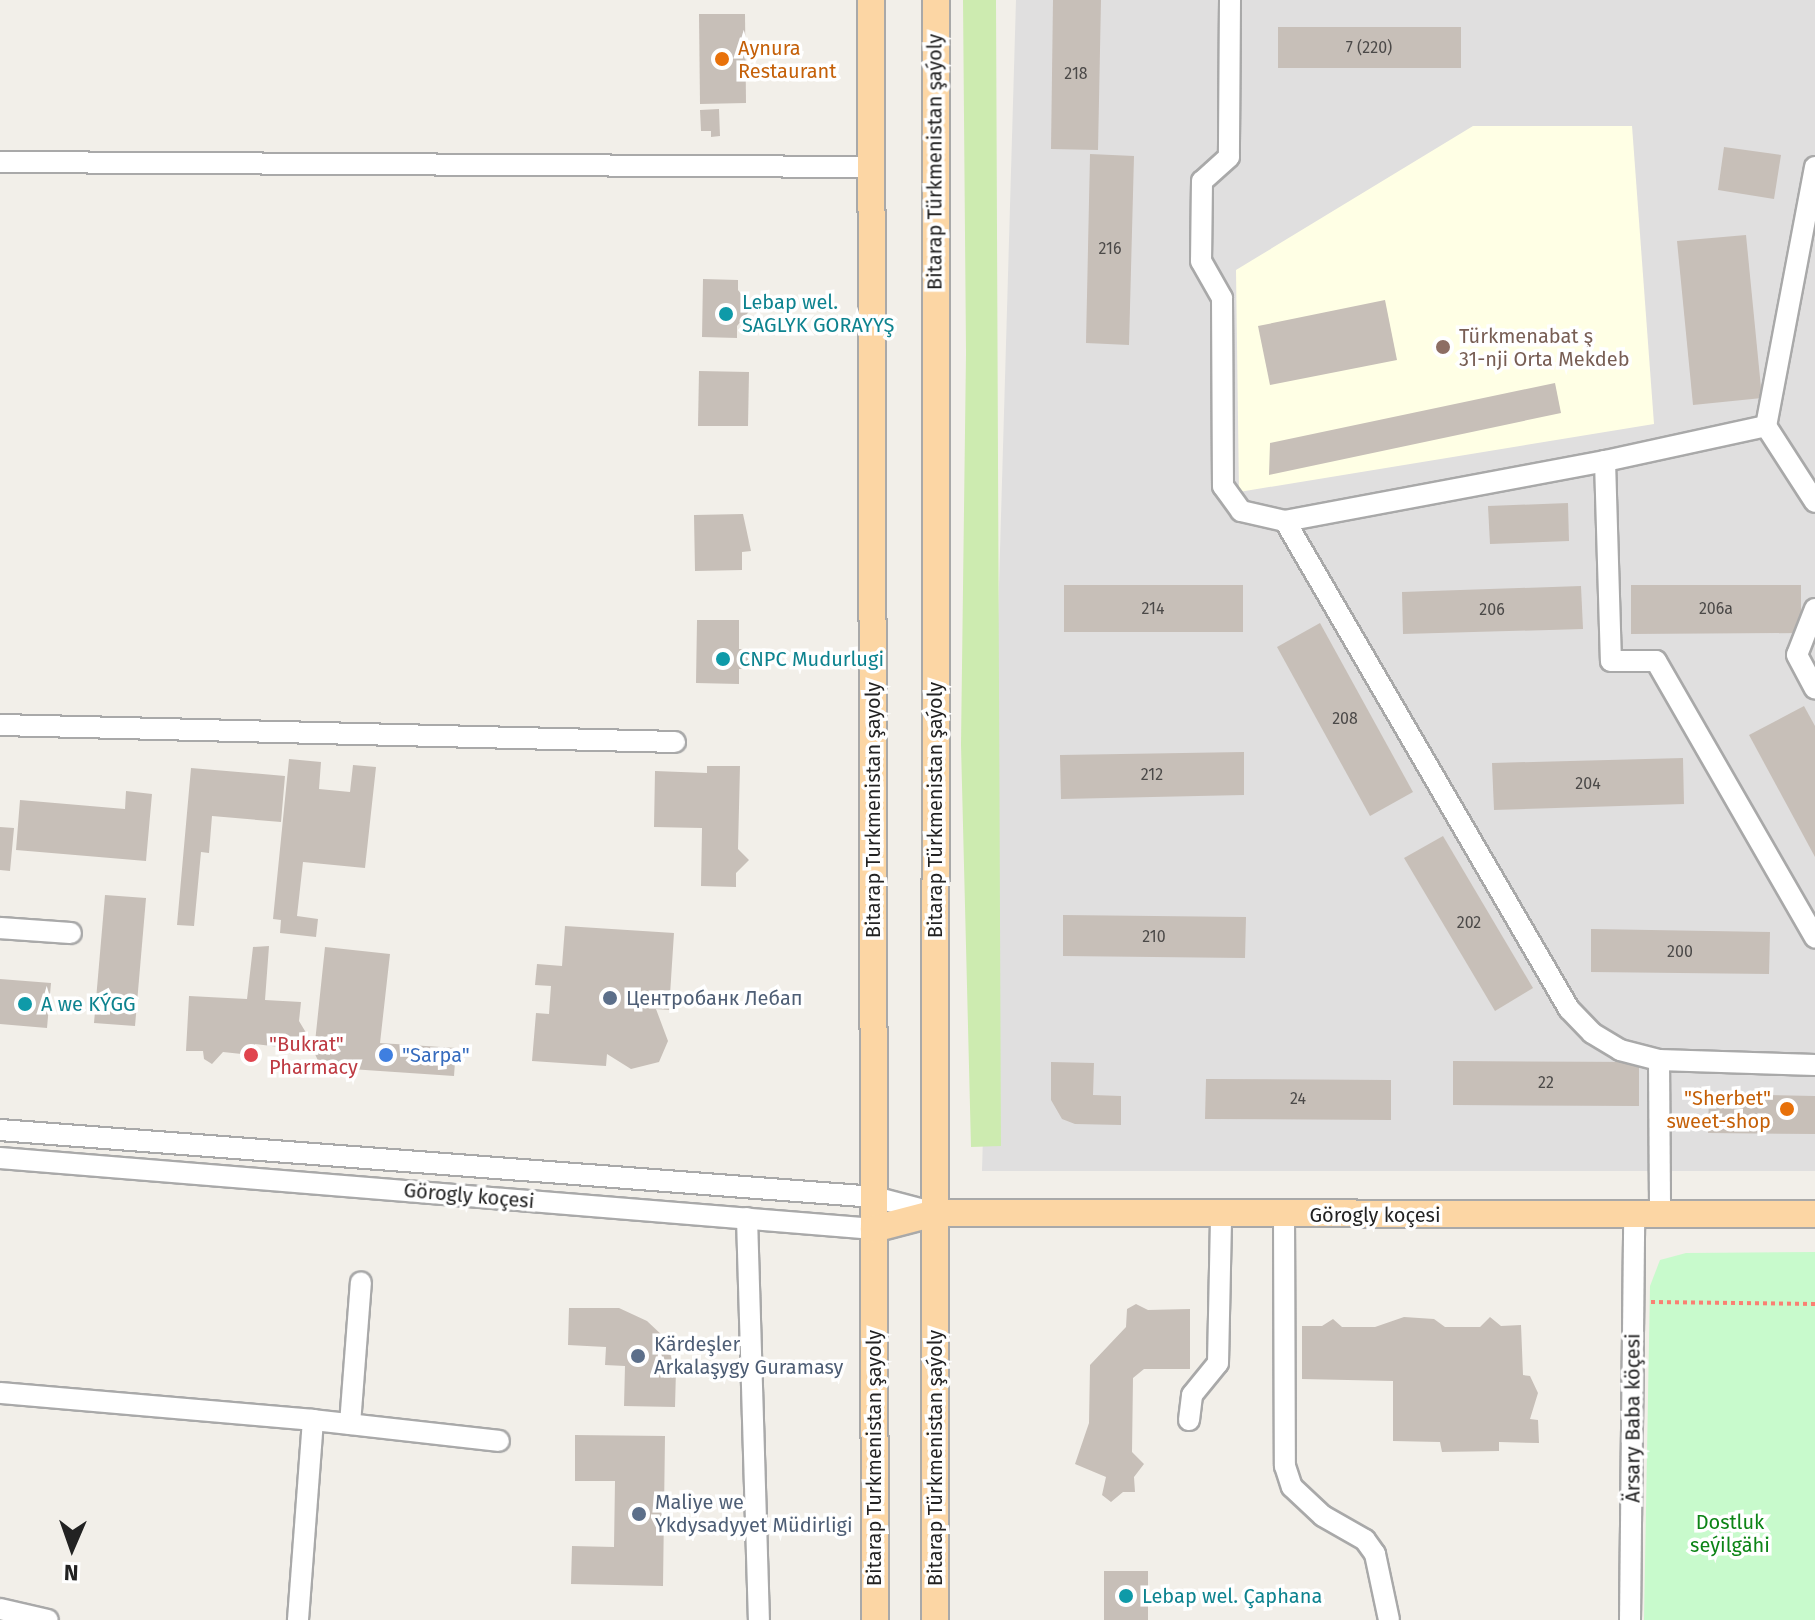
<!DOCTYPE html>
<meta charset="utf-8">
<style>
body{margin:0}
#map{position:relative;width:1815px;height:1620px;overflow:hidden;background:#f2efe9;font-family:"Fira Sans",sans-serif}
div>[style]{position:absolute}
.residential>*{inset:0;background:#e0dfdf}
.education>*{inset:0;background:#ffffe5}
.grass>*{inset:0;background:#cdebb0}
.park>*{inset:0;background:#c8facc}
.building>*{inset:0;background:#c7bfb8}
.path>*{height:4px;margin-top:-2px;transform-origin:0;background:repeating-linear-gradient(90deg,#fa8072 0 4px,transparent 0 8px)}
.roads{filter:drop-shadow(2px 0 #a9a9a9) drop-shadow(-2px 0 #a9a9a9) drop-shadow(0 2px #a9a9a9) drop-shadow(0 -2px #a9a9a9)}
.minor>*{height:20px;margin:-10px;padding:0 10px;transform-origin:10px;border-radius:10px;background:#fff}
.major>*{height:26px;margin:-13px;padding:0 13px;transform-origin:13px;border-radius:13px;background:#fcd6a4}
.dots>*{width:22px;height:22px;translate:-50% -50%;box-sizing:border-box;border:4px solid #fff;border-radius:50%}
span{translate:-50% -50%;white-space:nowrap;text-align:center;line-height:1.15;-webkit-text-stroke:7px #fff;paint-order:stroke}
.number-label{font-size:16px;color:#4b4948}
.number-label span{-webkit-text-stroke-width:0}
.food-label{font-size:20px;color:#c56008}
.left{translate:0 -50%;text-align:left}
.right{translate:-100% -50%;text-align:right}
.street-label{font-size:20px;color:#222}
.culture-label{font-size:20px;color:#0d838f}
.education-label{font-size:20px;color:#785e54}
.service-label{font-size:20px;color:#4e5e75}
.health-label{font-size:20px;color:#be3a42}
.shop-label{font-size:20px;color:#366cbe}
.park-label{font-size:20px;color:#0c8416}
.north{position:absolute;left:32px;top:1508px;width:80px;height:80px;-webkit-text-stroke:6px #fff;paint-order:stroke;rotate:182deg;font-size:22px;font-weight:700;line-height:32px;text-align:center;color:#222}
.north::after{content:'';display:block;margin:auto;width:28px;height:36px;background:#222;clip-path:polygon(50% 0,100% 100%,50% 72%,0 100%)}
</style>
<div id="map">
<div class="residential">
<div style="clip-path:polygon(1016px 0,1815px 0,1815px 1171px,982px 1171px)"></div>
</div>
<div class="education">
<div style="clip-path:polygon(1473px 126px,1632px 126px,1654px 424px,1239px 492px,1236px 270px)"></div>
</div>
<div class="grass">
<div style="clip-path:polygon(963px 0,996px 0,1001px 1146px,971px 1147px,961px 745px,966px 353px)"></div>
</div>
<div class="park">
<div style="clip-path:polygon(1815px 1252px,1815px 1620px,1644px 1620px,1650px 1286px,1660px 1260px,1686px 1253px)"></div>
</div>
<div class="building">
<div style="clip-path:polygon(1053px 0,1101px 0,1098px 150px,1051px 149px)"></div>
<div style="clip-path:polygon(699px 14px,745px 14px,746px 103px,700px 104px)"></div>
<div style="clip-path:polygon(1278px 27px,1461px 27px,1461px 68px,1278px 68px)"></div>
<div style="clip-path:polygon(719px 109px,720px 136px,711px 137px,711px 131px,701px 131px,700px 110px)"></div>
<div style="clip-path:polygon(1724px 147px,1781px 155px,1774px 199px,1718px 190px)"></div>
<div style="clip-path:polygon(1090px 154px,1134px 156px,1129px 345px,1086px 343px)"></div>
<div style="clip-path:polygon(1746px 235px,1762px 398px,1693px 405px,1677px 241px)"></div>
<div style="clip-path:polygon(703px 279px,738px 280px,738px 290px,752px 308px,737px 326px,737px 338px,702px 337px)"></div>
<div style="clip-path:polygon(1385px 300px,1397px 360px,1270px 385px,1258px 326px)"></div>
<div style="clip-path:polygon(699px 371px,749px 372px,748px 426px,698px 426px)"></div>
<div style="clip-path:polygon(1555px 383px,1561px 413px,1269px 475px,1270px 443px)"></div>
<div style="clip-path:polygon(1568px 503px,1569px 541px,1490px 544px,1488px 506px)"></div>
<div style="clip-path:polygon(743px 514px,751px 551px,742px 552px,742px 570px,695px 571px,694px 515px)"></div>
<div style="clip-path:polygon(1064px 585px,1243px 585px,1243px 632px,1064px 632px)"></div>
<div style="clip-path:polygon(1631px 585px,1801px 585px,1801px 633px,1631px 634px)"></div>
<div style="clip-path:polygon(1581px 586px,1583px 629px,1403px 634px,1402px 592px)"></div>
<div style="clip-path:polygon(697px 620px,739px 620px,739px 649px,750px 649px,750px 669px,739px 669px,739px 684px,696px 683px)"></div>
<div style="clip-path:polygon(1320px 623px,1413px 792px,1370px 816px,1277px 647px)"></div>
<div style="clip-path:polygon(1804px 706px,1815px 726px,1815px 857px,1749px 735px)"></div>
<div style="clip-path:polygon(1244px 752px,1244px 795px,1061px 799px,1060px 755px)"></div>
<div style="clip-path:polygon(1683px 758px,1684px 804px,1494px 810px,1492px 763px)"></div>
<div style="clip-path:polygon(289px 759px,321px 762px,319px 789px,350px 792px,353px 765px,376px 767px,365px 868px,303px 862px,297px 916px,318px 919px,316px 937px,280px 933px,281px 920px,273px 919px)"></div>
<div style="clip-path:polygon(707px 766px,740px 766px,738px 849px,749px 860px,736px 873px,736px 887px,701px 886px,702px 828px,654px 827px,655px 771px,707px 773px)"></div>
<div style="clip-path:polygon(191px 768px,285px 776px,281px 822px,212px 816px,209px 853px,201px 852px,194px 926px,177px 925px)"></div>
<div style="clip-path:polygon(126px 791px,152px 794px,146px 861px,16px 850px,20px 800px,125px 809px)"></div>
<div style="clip-path:polygon(0 827px,14px 828px,10px 871px,0 870px)"></div>
<div style="clip-path:polygon(1443px 836px,1533px 988px,1495px 1011px,1404px 858px)"></div>
<div style="clip-path:polygon(105px 895px,146px 898px,135px 1026px,94px 1023px)"></div>
<div style="clip-path:polygon(1063px 915px,1246px 917px,1245px 958px,1063px 956px)"></div>
<div style="clip-path:polygon(565px 926px,674px 933px,669px 1010px,656px 1009px,668px 1041px,659px 1062px,631px 1069px,607px 1054px,606px 1066px,532px 1061px,536px 1013px,549px 1014px,551px 986px,535px 985px,537px 964px,562px 966px)"></div>
<div style="clip-path:polygon(1591px 929px,1770px 932px,1769px 974px,1591px 972px)"></div>
<div style="clip-path:polygon(269px 946px,265px 1000px,301px 1002px,299px 1021px,308px 1036px,296px 1042px,296px 1049px,255px 1044px,251px 1055px,223px 1052px,212px 1064px,204px 1059px,203px 1051px,186px 1051px,189px 996px,247px 999px,253px 947px)"></div>
<div style="clip-path:polygon(325px 947px,390px 954px,380px 1043px,456px 1048px,454px 1076px,321px 1067px,314px 1052px)"></div>
<div style="clip-path:polygon(0 979px,51px 983px,47px 1028px,0 1024px)"></div>
<div style="clip-path:polygon(1453px 1061px,1639px 1062px,1639px 1106px,1453px 1105px)"></div>
<div style="clip-path:polygon(1051px 1062px,1094px 1063px,1093px 1095px,1121px 1096px,1121px 1125px,1075px 1124px,1062px 1119px,1051px 1100px)"></div>
<div style="clip-path:polygon(1206px 1079px,1391px 1080px,1391px 1120px,1205px 1119px)"></div>
<div style="clip-path:polygon(1709px 1094px,1815px 1096px,1815px 1134px,1708px 1133px)"></div>
<div style="clip-path:polygon(1136px 1304px,1148px 1310px,1190px 1309px,1190px 1369px,1144px 1369px,1133px 1378px,1132px 1452px,1144px 1464px,1134px 1477px,1135px 1492px,1123px 1492px,1111px 1502px,1102px 1495px,1106px 1477px,1075px 1464px,1089px 1423px,1090px 1365px,1126px 1327px,1127px 1309px)"></div>
<div style="clip-path:polygon(569px 1308px,619px 1308px,647px 1321px,664px 1337px,676px 1370px,675px 1407px,624px 1406px,625px 1366px,605px 1365px,606px 1347px,568px 1345px)"></div>
<div style="clip-path:polygon(1404px 1317px,1434px 1319px,1445px 1327px,1480px 1327px,1490px 1317px,1501px 1326px,1521px 1325px,1523px 1375px,1530px 1376px,1538px 1393px,1530px 1419px,1538px 1420px,1539px 1443px,1499px 1442px,1499px 1451px,1442px 1452px,1440px 1442px,1393px 1441px,1393px 1381px,1302px 1379px,1302px 1326px,1322px 1326px,1333px 1319px,1342px 1327px,1375px 1327px)"></div>
<div style="clip-path:polygon(575px 1435px,665px 1436px,663px 1586px,571px 1584px,572px 1546px,614px 1547px,615px 1481px,575px 1481px)"></div>
<div style="clip-path:polygon(1104px 1571px,1148px 1571px,1148px 1620px,1104px 1620px)"></div>
</div>
<div class="path">
<div style="left:1651px;top:1302px;width:164px;rotate:0.7deg"></div>
</div>
<div class="roads">
<div class="minor">
<div style="left:1230px;top:0;width:157px;rotate:90.4deg"></div>
<div style="left:1229px;top:157px;width:36px;rotate:138deg"></div>
<div style="left:1202px;top:181px;width:80px;rotate:90.7deg"></div>
<div style="left:1201px;top:261px;width:43px;rotate:60.4deg"></div>
<div style="left:1222px;top:298px;width:188px;rotate:89.7deg"></div>
<div style="left:1223px;top:486px;width:31px;rotate:54deg"></div>
<div style="left:1241px;top:511px;width:45px;rotate:12.8deg"></div>
<div style="left:1285px;top:521px;width:565px;rotate:59.8deg"></div>
<div style="left:1569px;top:1009px;width:33px;rotate:46deg"></div>
<div style="left:1592px;top:1033px;width:33px;rotate:31deg"></div>
<div style="left:1620px;top:1050px;width:40px;rotate:14.4deg"></div>
<div style="left:1659px;top:1060px;width:156px;rotate:1.8deg"></div>
<div style="left:0;top:162px;width:871px;rotate:0.33deg"></div>
<div style="left:1815px;top:167px;width:264px;rotate:100.7deg"></div>
<div style="left:1766px;top:426px;width:90px;rotate:57.2deg"></div>
<div style="left:1766px;top:426px;width:165px;rotate:167.7deg"></div>
<div style="left:1605px;top:461px;width:200px;rotate:88.3deg"></div>
<div style="left:1611px;top:661px;width:45px"></div>
<div style="left:1656px;top:661px;width:319px;rotate:60.1deg"></div>
<div style="left:1285px;top:521px;width:326px;rotate:-10.6deg"></div>
<div style="left:1815px;top:609px;width:49px;rotate:111.4deg"></div>
<div style="left:1797px;top:655px;width:38px;rotate:62deg"></div>
<div style="left:0;top:725px;width:675px;rotate:1.44deg"></div>
<div style="left:0;top:928px;width:71px;rotate:4deg"></div>
<div style="left:1659px;top:1060px;width:155px;rotate:89.6deg"></div>
<div style="left:0;top:1130px;width:877px;rotate:4.38deg"></div>
<div style="left:874px;top:1197px;width:63px;rotate:14.7deg"></div>
<div style="left:0;top:1158px;width:877px;rotate:4.64deg"></div>
<div style="left:1284px;top:1214px;width:252px;rotate:89.8deg"></div>
<div style="left:1285px;top:1466px;width:22px;rotate:72deg"></div>
<div style="left:1292px;top:1487px;width:42px;rotate:43.1deg"></div>
<div style="left:1323px;top:1516px;width:48px;rotate:29.7deg"></div>
<div style="left:1365px;top:1540px;width:17px;rotate:54deg"></div>
<div style="left:1375px;top:1554px;width:67px;rotate:78deg"></div>
<div style="left:747px;top:1218px;width:402px;rotate:88.3deg"></div>
<div style="left:0;top:1393px;width:314px;rotate:4.9deg"></div>
<div style="left:313px;top:1420px;width:201px;rotate:94.3deg"></div>
<div style="left:313px;top:1420px;width:187px;rotate:6.4deg"></div>
<div style="left:1189px;top:1420px;width:25px;rotate:-83deg"></div>
<div style="left:1192px;top:1395px;width:41px;rotate:-50.9deg"></div>
<div style="left:1218px;top:1363px;width:149px;rotate:-88.8deg"></div>
<div style="left:350px;top:1424px;width:142px;rotate:-85.6deg"></div>
<div style="left:0;top:1609px;width:49px;rotate:12.9deg"></div>
<div style="left:1630px;top:1620px;width:405px;rotate:-89.4deg"></div>
</div>
<div class="major">
<div style="left:871px;top:0;width:1620px;rotate:89.86deg"></div>
<div style="left:874px;top:1229px;width:63px;rotate:-14.7deg"></div>
<div style="left:935px;top:1213px;width:880px;rotate:0.07deg"></div>
<div style="left:935px;top:1620px;width:1620px;rotate:-89.96deg"></div>
</div>
</div>
<div class="dots">
<div style="left:722px;top:59px;background:#e8710a"></div>
<div style="left:726px;top:314px;background:#0f9aa8"></div>
<div style="left:1443px;top:347px;background:#8d6e63"></div>
<div style="left:723px;top:659px;background:#0f9aa8"></div>
<div style="left:610px;top:998px;background:#5c6f8a"></div>
<div style="left:25px;top:1004px;background:#0f9aa8"></div>
<div style="left:251px;top:1055px;background:#e0444e"></div>
<div style="left:386px;top:1055px;background:#3f7fe0"></div>
<div style="left:1787px;top:1109px;background:#e8710a"></div>
<div style="left:638px;top:1356px;background:#5c6f8a"></div>
<div style="left:639px;top:1514px;background:#5c6f8a"></div>
<div style="left:1126px;top:1596px;background:#0f9aa8"></div>
</div>
<div class="number-label">
<span style="left:1369px;top:48px">7 (220)</span>
<span style="left:1076px;top:74px">218</span>
<span style="left:1110px;top:249px">216</span>
<span style="left:1153px;top:609px">214</span>
<span style="left:1716px;top:609px">206а</span>
<span style="left:1492px;top:610px">206</span>
<span style="left:1345px;top:719px">208</span>
<span style="left:1152px;top:775px">212</span>
<span style="left:1588px;top:784px">204</span>
<span style="left:1469px;top:923px">202</span>
<span style="left:1154px;top:937px">210</span>
<span style="left:1680px;top:952px">200</span>
<span style="left:1546px;top:1083px">22</span>
<span style="left:1298px;top:1099px">24</span>
</div>
<div class="food-label">
<span class="left" style="left:738px;top:60px">Aynura<br>Restaurant</span>
<span class="right" style="left:1771px;top:1110px">"Sherbet"<br>sweet-shop</span>
</div>
<div class="street-label">
<span style="left:935px;top:162px;rotate:-90deg">Bitarap Türkmenistan şaýoly</span>
<span style="left:873px;top:810px;rotate:-90deg">Bitarap Turkmenistan şayoly</span>
<span style="left:935px;top:810px;rotate:-90deg">Bitarap Türkmenistan şaýoly</span>
<span style="left:469px;top:1196px;rotate:5deg">Görogly koçesi</span>
<span style="left:1375px;top:1215px">Görogly koçesi</span>
<span style="left:1633px;top:1418px;rotate:-90deg">Ärsary Baba köçesi</span>
<span style="left:874px;top:1458px;rotate:-90deg">Bitarap Turkmenistan şayoly</span>
<span style="left:935px;top:1458px;rotate:-90deg">Bitarap Türkmenistan şaýoly</span>
</div>
<div class="culture-label">
<span class="left" style="left:742px;top:314px">Lebap wel.<br>SAGLYK GORAYYŞ</span>
<span class="left" style="left:739px;top:659px">CNPC Mudurlugi</span>
<span class="left" style="left:41px;top:1004px">A we KÝGG</span>
<span class="left" style="left:1142px;top:1596px">Lebap wel. Çaphana</span>
</div>
<div class="education-label">
<span class="left" style="left:1459px;top:348px">Türkmenabat ş<br>31-nji Orta Mekdeb</span>
</div>
<div class="service-label">
<span class="left" style="left:626px;top:998px">Центробанк Лебап</span>
<span class="left" style="left:654px;top:1356px">Kärdeşler<br>Arkalaşygy Guramasy</span>
<span class="left" style="left:655px;top:1514px">Maliye we<br>Ykdysadyyet Müdirligi</span>
</div>
<div class="health-label">
<span class="left" style="left:269px;top:1056px">"Bukrat"<br>Pharmacy</span>
</div>
<div class="shop-label">
<span class="left" style="left:402px;top:1055px">"Sarpa"</span>
</div>
<div class="park-label">
<span style="left:1730px;top:1534px">Dostluk<br>seýilgähi</span>
</div>
<div class="north">N</div>
</div>
